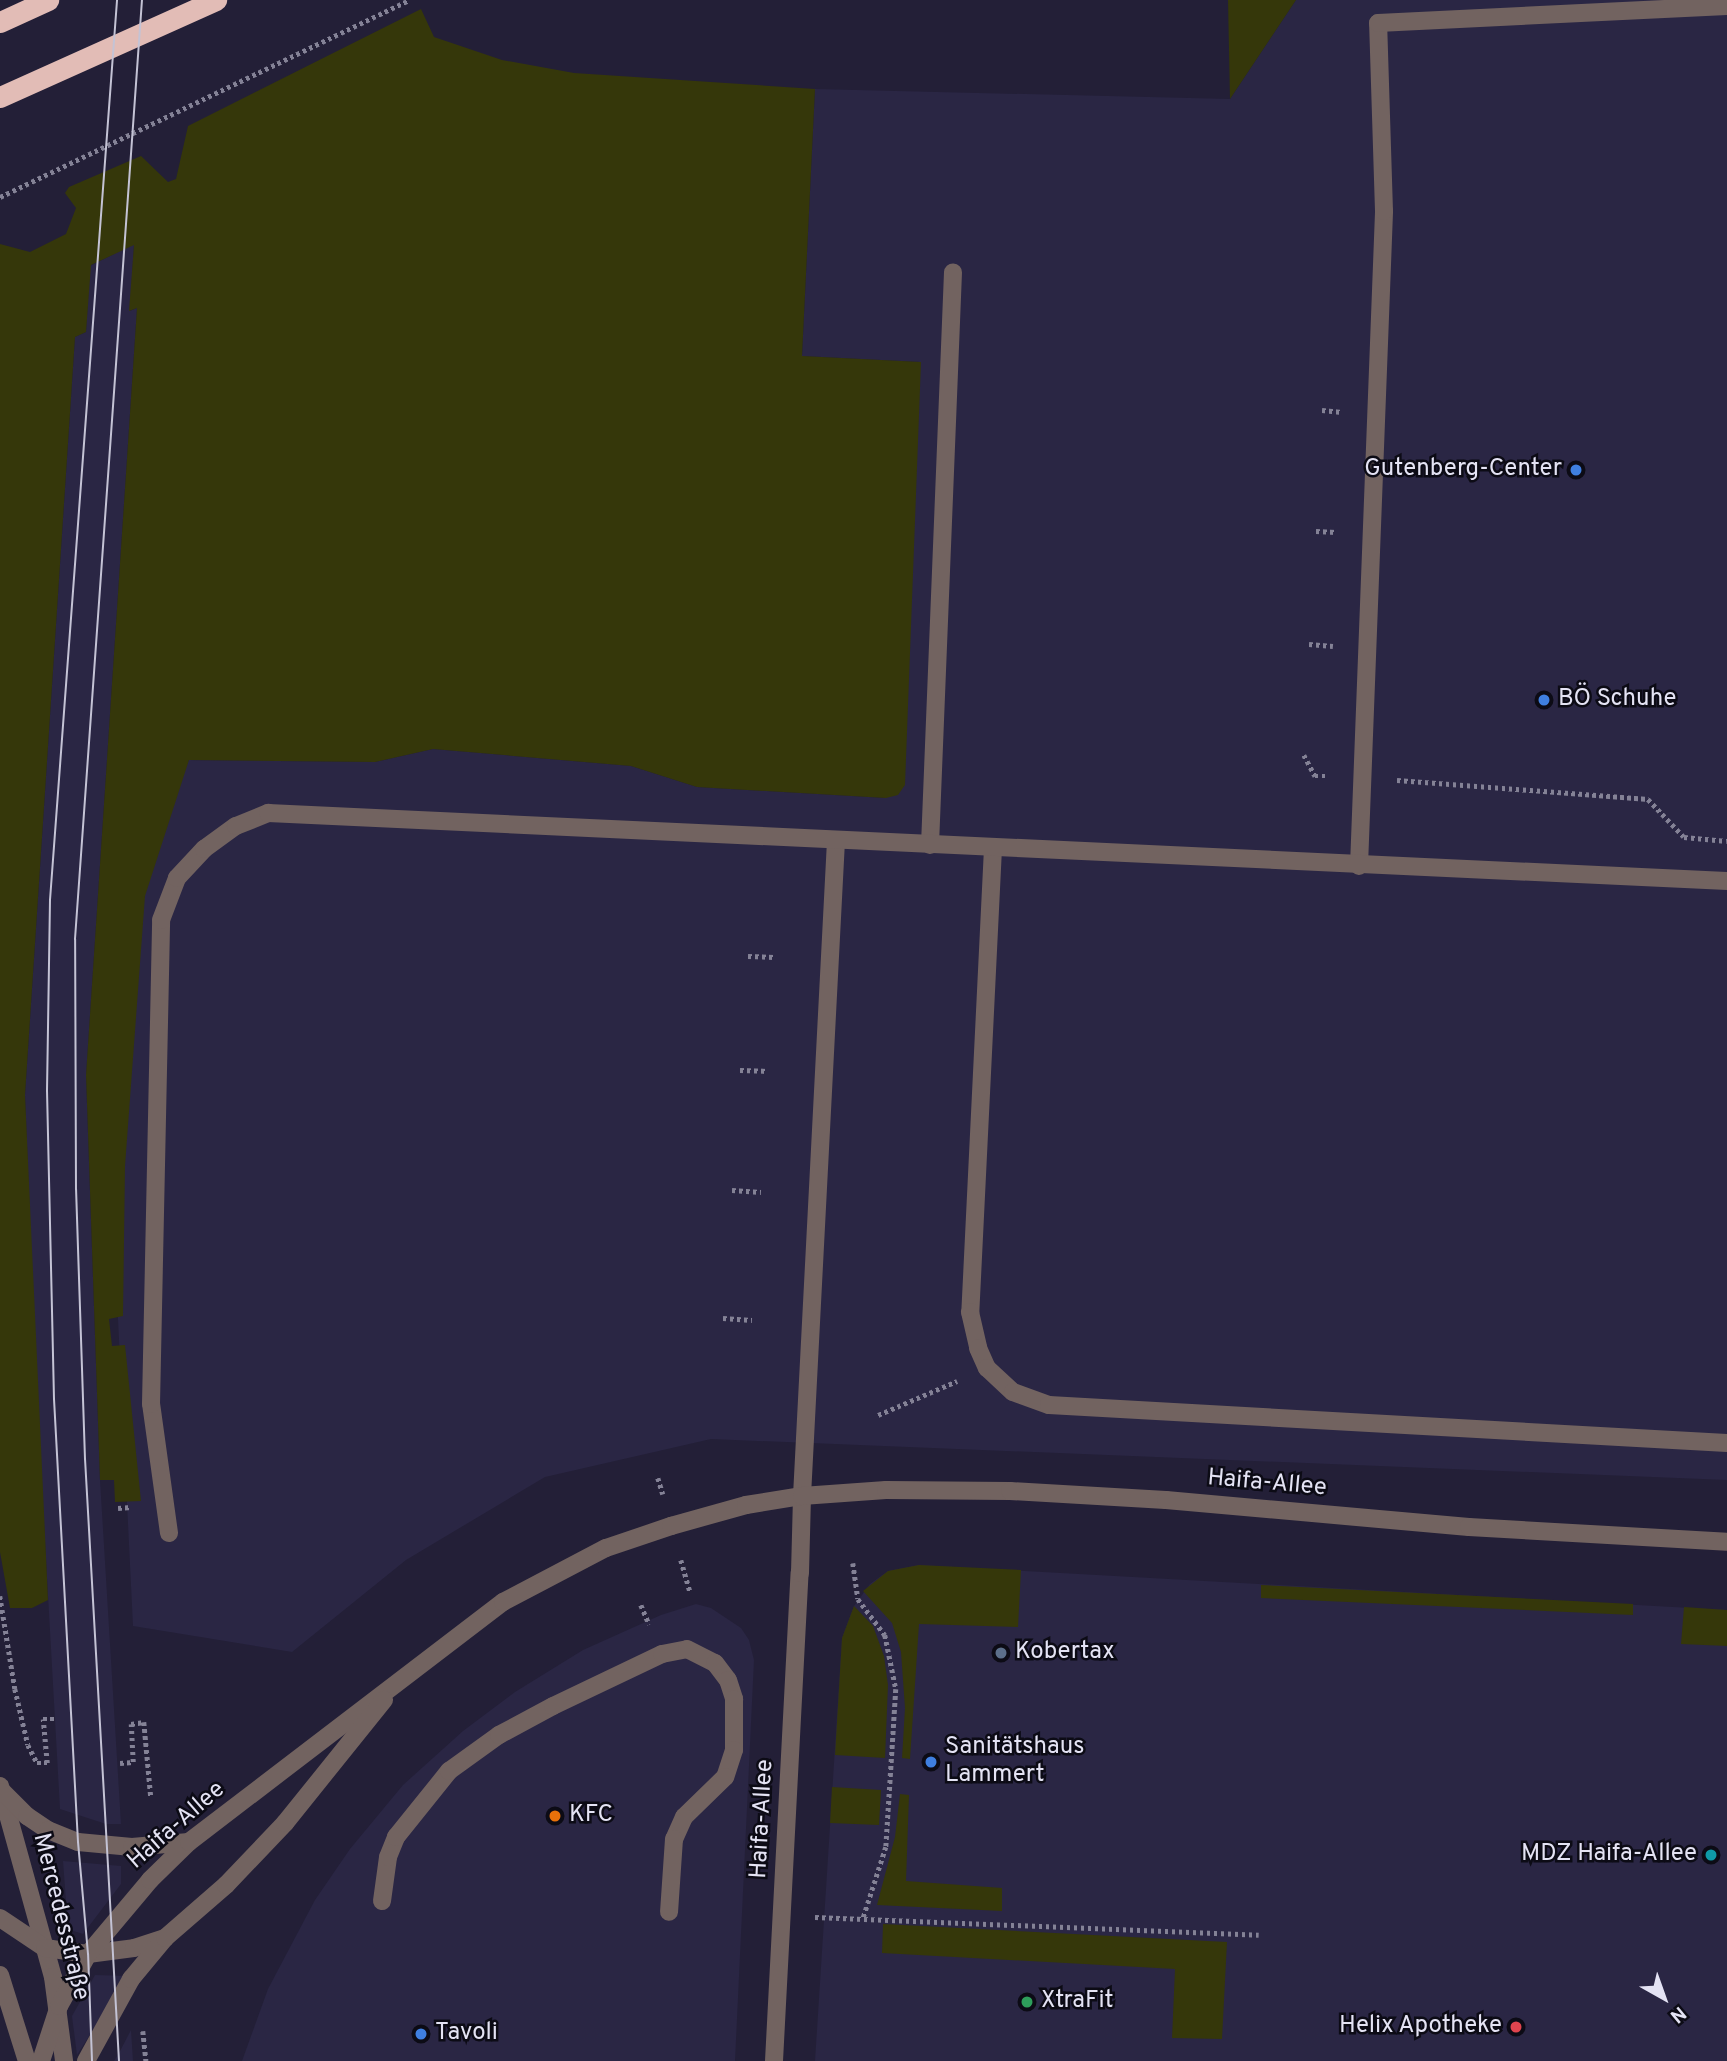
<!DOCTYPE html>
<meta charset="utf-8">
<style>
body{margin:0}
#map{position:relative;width:1727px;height:2061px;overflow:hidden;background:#231f37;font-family:Overpass,sans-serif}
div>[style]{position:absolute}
.built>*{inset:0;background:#2a2644}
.green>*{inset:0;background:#35370a}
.path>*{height:4.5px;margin-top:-2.25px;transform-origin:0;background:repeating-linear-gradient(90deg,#848296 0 3.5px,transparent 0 7px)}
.service>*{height:18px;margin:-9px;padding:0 9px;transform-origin:9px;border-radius:9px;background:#726360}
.minor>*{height:18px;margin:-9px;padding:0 9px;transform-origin:9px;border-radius:9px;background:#726360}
.tertiary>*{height:18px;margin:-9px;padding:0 9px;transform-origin:9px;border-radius:9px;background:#726360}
.motorway>*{height:21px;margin:-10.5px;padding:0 10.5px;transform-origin:10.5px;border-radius:10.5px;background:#e2bcb6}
.tram>*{height:2px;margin:-1px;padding:0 1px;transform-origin:1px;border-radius:1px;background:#c4c3d5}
.dots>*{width:19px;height:19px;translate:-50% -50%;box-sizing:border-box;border:4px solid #0c0b15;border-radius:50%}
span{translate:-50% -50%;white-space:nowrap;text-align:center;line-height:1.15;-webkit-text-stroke:5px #0c0b15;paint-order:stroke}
.poi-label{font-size:24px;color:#e4e3f4}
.right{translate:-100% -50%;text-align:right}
.left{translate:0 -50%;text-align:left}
.street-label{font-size:24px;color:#e4e3f4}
.north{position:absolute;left:1629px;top:1963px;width:70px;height:70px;-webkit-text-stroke:5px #0c0b15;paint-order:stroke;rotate:140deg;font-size:19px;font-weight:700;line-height:28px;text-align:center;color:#e4e3f4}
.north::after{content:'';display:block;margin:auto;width:24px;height:32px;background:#e4e3f4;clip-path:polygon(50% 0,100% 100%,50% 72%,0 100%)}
</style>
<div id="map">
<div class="built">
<div style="clip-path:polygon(1296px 0,1727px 0,1727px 1480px,711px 1439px,545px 1477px,406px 1560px,292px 1652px,133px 1626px,116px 1278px,137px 874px,189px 760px,375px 762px,433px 749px,631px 766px,697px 787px,886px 798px,920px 362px,802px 356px,815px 89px,1230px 99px)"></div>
<div style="clip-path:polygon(134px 244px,130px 311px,137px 308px,86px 1076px,100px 1480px,121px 1824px,106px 1824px,60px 1809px,37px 1399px,25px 1095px,75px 337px,86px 332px,90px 266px)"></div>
<div style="clip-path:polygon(919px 1565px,1727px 1610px,1727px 2061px,815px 2061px,842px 1638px,854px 1606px,870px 1584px,888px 1571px)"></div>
<div style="clip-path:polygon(696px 1604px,711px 1608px,741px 1628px,749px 1640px,754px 1660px,735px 2061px,242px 2061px,268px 1989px,315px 1900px,350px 1849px,403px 1785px,463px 1731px,515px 1692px,583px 1650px,661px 1615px)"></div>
<div style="clip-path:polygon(63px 1861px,121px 1866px,121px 1884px,83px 1934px,55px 1925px,53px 1912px,66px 1901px)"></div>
<div style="clip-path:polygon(95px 1975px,128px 1976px,77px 2055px,72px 2016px)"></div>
<div style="clip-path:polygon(131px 2030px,133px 2061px,114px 2061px,119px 2053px)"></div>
</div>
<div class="green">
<div style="clip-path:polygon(1228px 0,1296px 0,1230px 99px)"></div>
<div style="clip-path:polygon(421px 9px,434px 37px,502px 60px,574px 73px,815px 89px,802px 356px,921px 362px,905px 785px,898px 795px,886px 798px,697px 787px,631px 766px,433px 749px,375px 762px,189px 760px,145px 896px,125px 1166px,123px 1316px,109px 1319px,112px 1346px,125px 1345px,141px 1501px,115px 1502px,114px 1480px,100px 1480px,86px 1075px,137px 308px,129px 311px,134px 245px,91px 265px,86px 332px,75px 337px,25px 1095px,48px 1600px,32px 1608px,10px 1608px,0 1552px,0 244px,30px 252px,66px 234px,76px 208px,65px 193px,69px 187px,141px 156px,168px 182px,176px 179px,188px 126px)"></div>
<div style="clip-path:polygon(919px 1565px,1021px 1570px,1018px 1627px,919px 1624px,910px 1759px,902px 1758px,905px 1708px,901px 1652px,892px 1623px,863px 1591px,888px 1571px)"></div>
<div style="clip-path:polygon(1261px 1585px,1633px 1604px,1633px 1615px,1261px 1598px)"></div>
<div style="clip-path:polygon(854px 1606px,873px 1626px,884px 1656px,888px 1685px,885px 1758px,835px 1755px,842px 1638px)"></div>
<div style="clip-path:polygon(1684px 1607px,1727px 1610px,1727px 1646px,1681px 1644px)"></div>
<div style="clip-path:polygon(832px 1787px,881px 1790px,879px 1825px,830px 1823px)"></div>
<div style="clip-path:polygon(900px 1794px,909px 1795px,906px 1881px,1002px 1888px,1002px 1911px,877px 1905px,895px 1837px)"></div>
<div style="clip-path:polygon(883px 1924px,1227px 1942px,1222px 2039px,1172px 2038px,1175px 1969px,882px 1953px)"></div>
</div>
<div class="path">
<div style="left:0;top:197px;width:454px;rotate:-25.7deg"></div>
<div style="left:1322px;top:410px;width:20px;rotate:6deg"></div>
<div style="left:1316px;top:531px;width:20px;rotate:3deg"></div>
<div style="left:1309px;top:644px;width:24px;rotate:5deg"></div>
<div style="left:1304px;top:755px;width:24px;rotate:62deg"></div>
<div style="left:1315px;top:776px;width:14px"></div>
<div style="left:1397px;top:780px;width:252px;rotate:4.3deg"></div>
<div style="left:1648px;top:799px;width:52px;rotate:46.5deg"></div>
<div style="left:1684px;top:837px;width:43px;rotate:5.3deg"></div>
<div style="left:748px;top:956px;width:26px;rotate:2deg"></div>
<div style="left:740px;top:1070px;width:27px;rotate:2deg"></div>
<div style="left:732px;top:1190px;width:29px;rotate:4deg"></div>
<div style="left:723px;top:1318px;width:29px;rotate:4deg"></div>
<div style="left:878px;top:1415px;width:86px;rotate:-23.3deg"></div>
<div style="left:658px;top:1478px;width:17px;rotate:73deg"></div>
<div style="left:118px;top:1508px;width:13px;rotate:-4deg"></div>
<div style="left:681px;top:1560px;width:33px;rotate:74deg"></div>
<div style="left:853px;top:1563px;width:36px;rotate:82deg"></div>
<div style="left:858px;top:1599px;width:45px;rotate:53.1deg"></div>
<div style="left:885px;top:1635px;width:55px;rotate:78.5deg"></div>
<div style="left:896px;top:1689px;width:158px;rotate:93.6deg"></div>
<div style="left:886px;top:1847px;width:76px;rotate:107.7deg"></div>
<div style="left:0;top:1596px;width:94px;rotate:80.8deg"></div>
<div style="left:15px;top:1689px;width:57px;rotate:76.9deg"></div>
<div style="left:28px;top:1745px;width:20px;rotate:63deg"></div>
<div style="left:37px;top:1763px;width:10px"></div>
<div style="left:47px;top:1763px;width:44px;rotate:-95.2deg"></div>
<div style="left:43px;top:1719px;width:12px"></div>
<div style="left:641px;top:1605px;width:21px;rotate:67deg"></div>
<div style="left:120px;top:1763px;width:13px;rotate:-4deg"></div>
<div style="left:133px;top:1762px;width:38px;rotate:-93deg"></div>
<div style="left:131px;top:1724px;width:13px;rotate:-9deg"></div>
<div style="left:144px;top:1722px;width:76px;rotate:84.7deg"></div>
<div style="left:815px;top:1917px;width:444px;rotate:2.3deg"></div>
<div style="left:143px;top:2031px;width:30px;rotate:84deg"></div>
</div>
<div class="service">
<div style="left:930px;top:845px;width:573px;rotate:-87.7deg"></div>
<div style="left:993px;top:848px;width:465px;rotate:92.8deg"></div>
<div style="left:970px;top:1312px;width:37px;rotate:77deg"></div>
<div style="left:978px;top:1348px;width:22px;rotate:66deg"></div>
<div style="left:987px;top:1368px;width:35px;rotate:43deg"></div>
<div style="left:1013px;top:1392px;width:38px;rotate:20deg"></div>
<div style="left:1049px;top:1405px;width:679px;rotate:3.21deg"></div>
<div style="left:1359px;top:866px;width:655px;rotate:-87.81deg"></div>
<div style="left:1384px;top:211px;width:188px;rotate:-91.8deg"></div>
<div style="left:1378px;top:23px;width:349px;rotate:-2.8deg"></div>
<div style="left:802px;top:1496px;width:657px;rotate:-87.03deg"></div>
<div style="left:169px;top:1533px;width:130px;rotate:-97.9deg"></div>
<div style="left:151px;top:1404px;width:484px;rotate:-88.8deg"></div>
<div style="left:161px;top:920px;width:45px;rotate:-69.1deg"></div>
<div style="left:177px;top:878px;width:40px;rotate:-47deg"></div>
<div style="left:204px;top:849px;width:39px;rotate:-36deg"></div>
<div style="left:236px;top:826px;width:35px;rotate:-22deg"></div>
<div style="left:268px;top:813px;width:1461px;rotate:2.67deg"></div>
<div style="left:382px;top:1901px;width:44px;rotate:-82.2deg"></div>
<div style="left:388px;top:1857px;width:22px;rotate:-68deg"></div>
<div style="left:396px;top:1837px;width:85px;rotate:-51.2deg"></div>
<div style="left:449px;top:1771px;width:62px;rotate:-35.8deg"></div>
<div style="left:499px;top:1735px;width:61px;rotate:-28.2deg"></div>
<div style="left:553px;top:1706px;width:121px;rotate:-25.5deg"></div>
<div style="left:662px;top:1654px;width:25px;rotate:-11deg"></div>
<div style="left:687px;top:1649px;width:31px;rotate:27deg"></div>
<div style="left:715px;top:1663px;width:21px;rotate:53deg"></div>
<div style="left:728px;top:1680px;width:20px;rotate:72deg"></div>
<div style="left:734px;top:1699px;width:51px;rotate:90deg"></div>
<div style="left:734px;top:1750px;width:28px;rotate:108deg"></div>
<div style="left:725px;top:1777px;width:57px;rotate:135.7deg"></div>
<div style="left:684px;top:1817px;width:24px;rotate:114deg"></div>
<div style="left:674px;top:1839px;width:73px;rotate:93.9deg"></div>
</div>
<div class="minor">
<div style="left:774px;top:2061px;width:489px;rotate:-87deg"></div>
<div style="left:800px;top:1573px;width:77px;rotate:-88.5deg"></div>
</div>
<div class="tertiary">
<div style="left:0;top:1786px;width:198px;rotate:74.5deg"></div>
<div style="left:53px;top:1977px;width:85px;rotate:82.5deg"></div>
<div style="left:3px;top:1792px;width:34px;rotate:45deg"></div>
<div style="left:27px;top:1816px;width:25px;rotate:34deg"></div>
<div style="left:48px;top:1830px;width:32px;rotate:22deg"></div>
<div style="left:78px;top:1842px;width:54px;rotate:5.3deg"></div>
<div style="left:132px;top:1847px;width:57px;rotate:-5deg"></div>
<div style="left:0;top:1918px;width:54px;rotate:33.7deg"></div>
<div style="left:45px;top:1948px;width:43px;rotate:7.9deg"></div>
<div style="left:88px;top:1954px;width:46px;rotate:-7.4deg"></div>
<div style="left:134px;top:1948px;width:33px;rotate:-18deg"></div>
<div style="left:0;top:1975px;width:90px;rotate:72.6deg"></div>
<div style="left:41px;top:2061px;width:58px;rotate:-71.9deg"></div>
<div style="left:59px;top:2006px;width:60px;rotate:-60.9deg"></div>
<div style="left:88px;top:1954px;width:97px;rotate:-50deg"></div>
<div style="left:150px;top:1880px;width:54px;rotate:-44.3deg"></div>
<div style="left:189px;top:1842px;width:395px;rotate:-37.4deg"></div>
<div style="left:503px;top:1602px;width:116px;rotate:-27.7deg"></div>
<div style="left:606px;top:1548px;width:69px;rotate:-18.7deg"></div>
<div style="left:671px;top:1526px;width:78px;rotate:-15.6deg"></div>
<div style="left:746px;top:1505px;width:57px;rotate:-9.1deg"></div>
<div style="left:802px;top:1496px;width:84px;rotate:-4.1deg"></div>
<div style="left:886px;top:1490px;width:124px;rotate:0.5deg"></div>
<div style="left:1010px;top:1491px;width:156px;rotate:3.3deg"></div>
<div style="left:1166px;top:1500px;width:304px;rotate:5.1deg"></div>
<div style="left:1469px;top:1527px;width:258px;rotate:3.3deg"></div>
<div style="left:86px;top:2061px;width:94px;rotate:-61.2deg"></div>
<div style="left:131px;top:1979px;width:53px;rotate:-50.3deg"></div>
<div style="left:165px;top:1938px;width:81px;rotate:-41deg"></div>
<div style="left:226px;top:1885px;width:86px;rotate:-46.4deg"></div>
<div style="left:285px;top:1823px;width:158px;rotate:-51.2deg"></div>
</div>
<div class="motorway">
<div style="left:0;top:22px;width:53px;rotate:-24.6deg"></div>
<div style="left:0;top:97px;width:237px;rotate:-24.2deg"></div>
</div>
<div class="tram">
<div style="left:92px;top:2061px;width:107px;rotate:-92.1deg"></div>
<div style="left:88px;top:1954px;width:112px;rotate:-95.1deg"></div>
<div style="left:78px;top:1842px;width:444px;rotate:-93.1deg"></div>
<div style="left:54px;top:1399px;width:308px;rotate:-91.3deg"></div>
<div style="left:47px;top:1091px;width:191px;rotate:-89.1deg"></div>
<div style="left:50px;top:900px;width:902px;rotate:-85.74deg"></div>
<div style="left:119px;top:2061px;width:603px;rotate:-93.23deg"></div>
<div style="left:85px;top:1459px;width:270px;rotate:-91.9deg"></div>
<div style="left:76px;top:1189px;width:250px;rotate:-90.2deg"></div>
<div style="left:75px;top:939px;width:941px;rotate:-85.92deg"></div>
</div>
<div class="dots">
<div style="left:1576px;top:470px;background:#3f7fe0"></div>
<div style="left:1544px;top:700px;background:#3f7fe0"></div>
<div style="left:1001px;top:1653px;background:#5c6f8a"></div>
<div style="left:931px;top:1762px;background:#3f7fe0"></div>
<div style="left:555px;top:1816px;background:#e8710a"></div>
<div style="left:1711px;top:1855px;background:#0f9aa8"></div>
<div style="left:1027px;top:2002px;background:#2e9e5b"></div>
<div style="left:1516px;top:2027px;background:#e0444e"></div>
<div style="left:421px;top:2034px;background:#3f7fe0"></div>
</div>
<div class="poi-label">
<span class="right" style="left:1562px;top:470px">Gutenberg-Center</span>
<span class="left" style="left:1558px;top:700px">BÖ Schuhe</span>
<span class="left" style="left:1015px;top:1653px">Kobertax</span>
<span class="left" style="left:945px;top:1762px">Sanitätshaus<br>Lammert</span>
<span class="left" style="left:569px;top:1816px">KFC</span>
<span class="right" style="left:1697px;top:1855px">MDZ Haifa-Allee</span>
<span class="left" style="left:1041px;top:2002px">XtraFit</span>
<span class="right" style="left:1502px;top:2027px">Helix Apotheke</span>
<span class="left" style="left:435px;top:2034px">Tavoli</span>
</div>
<div class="street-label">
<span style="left:1267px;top:1484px;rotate:5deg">Haifa-Allee</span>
<span style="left:763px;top:1819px;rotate:-87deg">Haifa-Allee</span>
<span style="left:177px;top:1826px;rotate:-41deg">Haifa-Allee</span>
<span style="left:60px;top:1917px;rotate:76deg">Mercedesstraße</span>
</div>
<div class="north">N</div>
</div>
